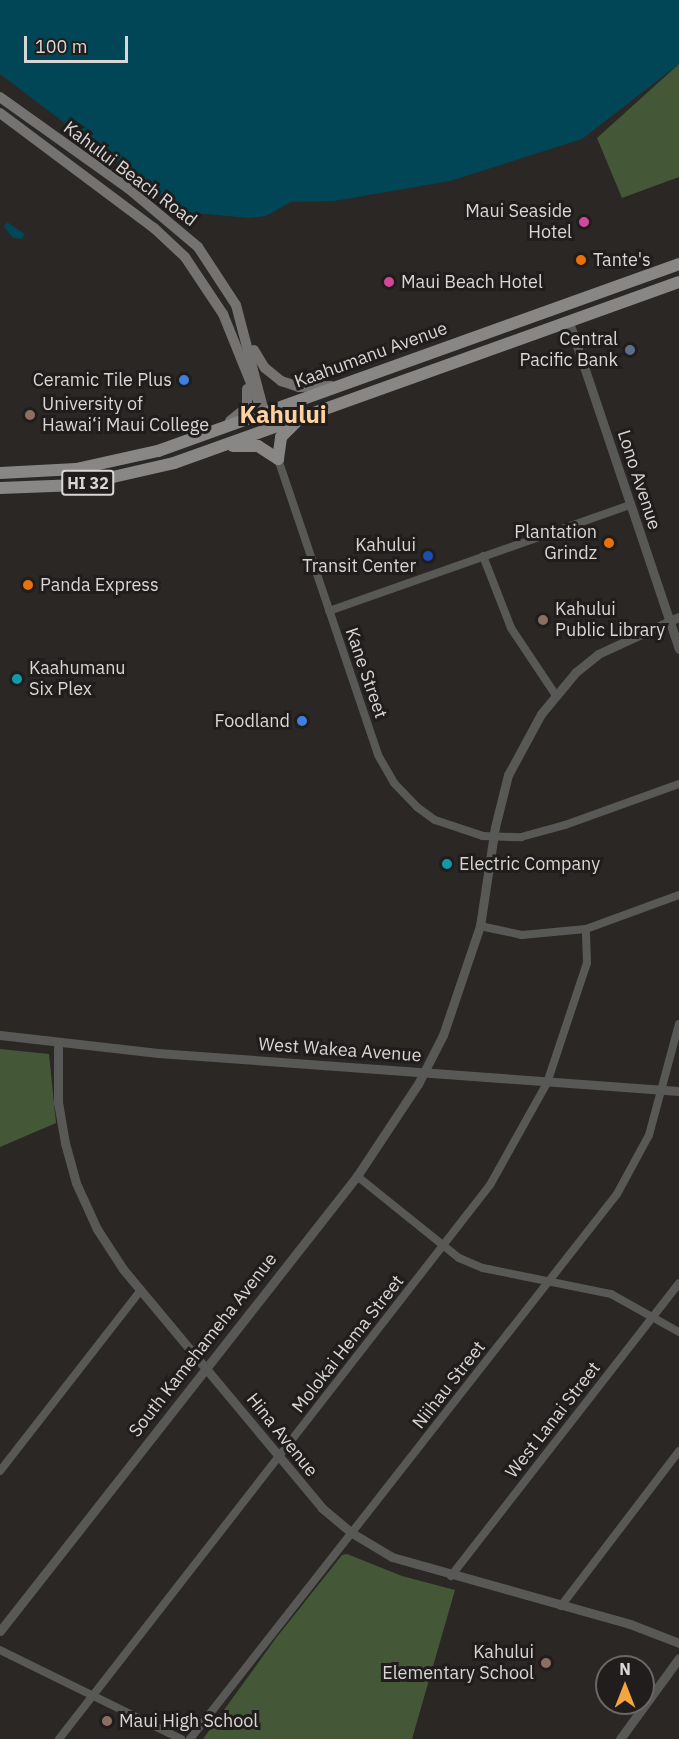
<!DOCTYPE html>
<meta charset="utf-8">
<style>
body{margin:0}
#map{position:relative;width:679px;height:1739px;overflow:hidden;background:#2a2725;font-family:"IBM Plex Sans",sans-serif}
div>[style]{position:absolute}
.green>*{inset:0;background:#445737}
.water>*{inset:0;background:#004657}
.minor>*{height:8px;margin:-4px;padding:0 4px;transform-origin:4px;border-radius:4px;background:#585856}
.tertiary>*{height:9px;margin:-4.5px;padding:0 4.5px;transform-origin:4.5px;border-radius:4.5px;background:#585856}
.secondary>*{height:10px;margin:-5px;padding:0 5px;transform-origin:5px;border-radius:5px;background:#747371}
.primary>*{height:12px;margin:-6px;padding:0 6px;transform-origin:6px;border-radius:6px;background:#898785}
.dots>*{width:16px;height:16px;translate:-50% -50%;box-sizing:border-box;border:3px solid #201d1c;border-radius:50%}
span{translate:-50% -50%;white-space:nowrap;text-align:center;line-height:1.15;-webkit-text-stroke:6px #201d1c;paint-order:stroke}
.shield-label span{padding:2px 4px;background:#201d1c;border:2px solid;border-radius:4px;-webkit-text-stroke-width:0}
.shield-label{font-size:16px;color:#d9d7d6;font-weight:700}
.street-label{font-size:18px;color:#d9d7d6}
.poi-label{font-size:18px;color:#d9d7d6}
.right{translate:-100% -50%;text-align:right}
.left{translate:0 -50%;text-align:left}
.district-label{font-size:24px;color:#fdd2a0;font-weight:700}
.north{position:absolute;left:595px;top:1655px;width:60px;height:60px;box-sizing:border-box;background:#201d1c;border:2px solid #6a6766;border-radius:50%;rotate:0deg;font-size:16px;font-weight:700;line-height:24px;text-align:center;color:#d9d7d6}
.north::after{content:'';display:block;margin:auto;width:21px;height:27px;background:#f1a63f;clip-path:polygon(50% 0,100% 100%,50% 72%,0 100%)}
.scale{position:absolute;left:24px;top:36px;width:104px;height:27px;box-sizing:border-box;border:3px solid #d9d7d6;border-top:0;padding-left:8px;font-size:18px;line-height:21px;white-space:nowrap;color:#d9d7d6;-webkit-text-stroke:4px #201d1c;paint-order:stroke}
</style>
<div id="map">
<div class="green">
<div style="clip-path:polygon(679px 64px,679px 177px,622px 198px,597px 138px)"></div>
<div style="clip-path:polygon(0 1049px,49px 1054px,56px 1123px,0 1147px)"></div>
<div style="clip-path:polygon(347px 1554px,402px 1576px,455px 1590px,412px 1739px,203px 1739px,276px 1638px,342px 1555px)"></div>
</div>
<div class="water">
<div style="clip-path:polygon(0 0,679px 0,679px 64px,582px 139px,450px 181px,334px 201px,291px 202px,266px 216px,250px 218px,182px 212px,0 74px)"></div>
<div style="clip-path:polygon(7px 222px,25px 234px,22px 239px,13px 238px,4px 227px)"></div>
</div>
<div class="minor">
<div style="left:278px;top:459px;width:312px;rotate:71.3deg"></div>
<div style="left:378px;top:755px;width:32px;rotate:60deg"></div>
<div style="left:394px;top:783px;width:33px;rotate:46deg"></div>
<div style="left:417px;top:807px;width:22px;rotate:36deg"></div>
<div style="left:435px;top:820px;width:51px;rotate:18.4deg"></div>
<div style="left:483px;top:836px;width:38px;rotate:2deg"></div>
<div style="left:521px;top:837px;width:46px;rotate:-15.3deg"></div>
<div style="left:565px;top:825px;width:121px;rotate:-19.8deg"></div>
<div style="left:483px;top:556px;width:77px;rotate:68.7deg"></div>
<div style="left:511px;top:628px;width:79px;rotate:56.3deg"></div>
<div style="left:329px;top:611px;width:319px;rotate:-19.4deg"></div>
<div style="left:480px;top:926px;width:43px;rotate:12.1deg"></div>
<div style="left:522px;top:935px;width:64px;rotate:-5.4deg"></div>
<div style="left:586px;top:929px;width:99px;rotate:-20.1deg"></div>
<div style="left:357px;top:1176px;width:131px;rotate:38.8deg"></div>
<div style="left:459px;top:1258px;width:26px;rotate:23deg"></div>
<div style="left:483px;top:1268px;width:131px;rotate:11.5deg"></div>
<div style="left:611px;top:1294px;width:78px;rotate:29.2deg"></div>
<div style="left:0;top:1471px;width:228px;rotate:-52.1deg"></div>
<div style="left:451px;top:1576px;width:371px;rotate:-52.1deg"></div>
<div style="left:561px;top:1606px;width:195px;rotate:-52.7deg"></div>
<div style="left:0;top:1650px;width:202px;rotate:26.2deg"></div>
<div style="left:59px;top:1739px;width:702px;rotate:-52.12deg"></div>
<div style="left:490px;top:1185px;width:117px;rotate:-60.8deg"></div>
<div style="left:547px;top:1083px;width:126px;rotate:-71.6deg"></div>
<div style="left:587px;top:963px;width:34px;rotate:-92deg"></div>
<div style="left:190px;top:1739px;width:692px;rotate:-51.92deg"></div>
<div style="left:617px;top:1194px;width:67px;rotate:-61.5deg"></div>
<div style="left:649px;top:1135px;width:115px;rotate:-74.9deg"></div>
</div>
<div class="tertiary">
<div style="left:569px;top:322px;width:345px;rotate:71.4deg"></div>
<div style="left:0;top:1035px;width:159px;rotate:6.5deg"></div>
<div style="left:158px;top:1053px;width:522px;rotate:4.17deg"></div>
<div style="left:58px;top:1044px;width:58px;rotate:90deg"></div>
<div style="left:58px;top:1102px;width:42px;rotate:80.3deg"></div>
<div style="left:65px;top:1143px;width:41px;rotate:74.6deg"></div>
<div style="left:76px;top:1183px;width:51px;rotate:65.5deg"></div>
<div style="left:97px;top:1229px;width:48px;rotate:57deg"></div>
<div style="left:123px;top:1269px;width:311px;rotate:50.2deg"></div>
<div style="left:322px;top:1508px;width:39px;rotate:40deg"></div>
<div style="left:352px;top:1533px;width:47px;rotate:31deg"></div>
<div style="left:392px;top:1557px;width:247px;rotate:15.7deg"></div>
<div style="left:630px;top:1624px;width:53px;rotate:21.2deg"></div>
<div style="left:0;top:1631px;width:578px;rotate:-51.88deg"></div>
<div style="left:357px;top:1176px;width:110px;rotate:-56.5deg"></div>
<div style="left:418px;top:1084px;width:55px;rotate:-63deg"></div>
<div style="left:443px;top:1035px;width:115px;rotate:-71.3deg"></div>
<div style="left:480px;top:926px;width:100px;rotate:-81.4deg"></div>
<div style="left:495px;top:827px;width:54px;rotate:-76deg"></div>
<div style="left:508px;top:775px;width:69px;rotate:-61.6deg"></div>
<div style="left:541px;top:714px;width:55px;rotate:-50.2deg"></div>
<div style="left:576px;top:672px;width:28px;rotate:-39deg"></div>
<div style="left:598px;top:654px;width:89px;rotate:-24.6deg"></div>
<div style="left:620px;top:1739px;width:100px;rotate:-53.9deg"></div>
</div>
<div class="secondary">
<div style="left:0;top:97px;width:158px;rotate:35.5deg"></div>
<div style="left:129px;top:189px;width:90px;rotate:40deg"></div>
<div style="left:198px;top:247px;width:69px;rotate:56.8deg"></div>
<div style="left:236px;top:305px;width:111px;rotate:75.3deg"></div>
<div style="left:0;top:113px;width:192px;rotate:36.8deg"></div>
<div style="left:154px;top:228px;width:42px;rotate:43.1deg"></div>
<div style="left:185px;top:257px;width:69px;rotate:56.3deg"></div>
<div style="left:223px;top:314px;width:101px;rotate:68deg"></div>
<div style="left:254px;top:350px;width:21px;rotate:59deg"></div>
<div style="left:265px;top:368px;width:21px;rotate:39deg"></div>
<div style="left:281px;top:381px;width:19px;rotate:18deg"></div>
<div style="left:299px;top:387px;width:32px;rotate:-2deg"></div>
<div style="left:230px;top:421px;width:22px;rotate:-39deg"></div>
<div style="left:247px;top:407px;width:18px;rotate:-90deg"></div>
</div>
<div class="primary">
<div style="left:233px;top:446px;width:25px"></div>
<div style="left:258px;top:446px;width:24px;rotate:33deg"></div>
<div style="left:278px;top:459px;width:22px;rotate:-82deg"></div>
<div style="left:281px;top:437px;width:21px;rotate:-45deg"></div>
<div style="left:0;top:473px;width:76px;rotate:-3deg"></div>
<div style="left:76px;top:469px;width:84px;rotate:-12.4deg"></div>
<div style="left:158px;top:451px;width:554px;rotate:-19.74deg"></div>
<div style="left:0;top:488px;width:78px;rotate:-2.2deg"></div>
<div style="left:78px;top:485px;width:98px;rotate:-12.9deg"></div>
<div style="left:174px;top:463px;width:536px;rotate:-19.72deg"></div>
</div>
<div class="dots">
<div style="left:584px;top:222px;background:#d1479c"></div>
<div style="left:581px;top:260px;background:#e8710a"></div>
<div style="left:389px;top:282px;background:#d1479c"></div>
<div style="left:630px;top:350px;background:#5c6f8a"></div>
<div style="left:184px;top:380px;background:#3f7fe0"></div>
<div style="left:30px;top:415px;background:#8d6e63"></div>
<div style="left:609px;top:543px;background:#e8710a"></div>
<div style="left:428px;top:556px;background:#1a4fb4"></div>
<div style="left:28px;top:585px;background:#e8710a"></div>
<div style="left:543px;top:620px;background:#8d6e63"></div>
<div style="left:17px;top:679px;background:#0f9aa8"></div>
<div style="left:302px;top:721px;background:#3f7fe0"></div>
<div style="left:447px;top:864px;background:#0f9aa8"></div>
<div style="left:546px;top:1663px;background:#8d6e63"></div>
<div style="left:107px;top:1721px;background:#8d6e63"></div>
</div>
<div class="shield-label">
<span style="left:88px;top:483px">HI 32</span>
</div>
<div class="street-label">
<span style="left:130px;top:174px;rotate:37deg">Kahului Beach Road</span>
<span style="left:371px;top:355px;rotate:-20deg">Kaahumanu Avenue</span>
<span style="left:639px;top:480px;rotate:72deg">Lono Avenue</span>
<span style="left:366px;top:673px;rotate:71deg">Kane Street</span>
<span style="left:340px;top:1050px;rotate:4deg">West Wakea Avenue</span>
<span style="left:348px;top:1344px;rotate:-52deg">Molokai Hema Street</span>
<span style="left:203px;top:1345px;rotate:-52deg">South Kamehameha Avenue</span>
<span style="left:449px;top:1385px;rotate:-52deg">Niihau Street</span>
<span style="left:553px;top:1420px;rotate:-52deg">West Lanai Street</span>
<span style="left:282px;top:1435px;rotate:51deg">Hina Avenue</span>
</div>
<div class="poi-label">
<span class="right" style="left:572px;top:222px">Maui Seaside<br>Hotel</span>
<span class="left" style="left:593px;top:260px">Tante's</span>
<span class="left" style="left:401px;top:282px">Maui Beach Hotel</span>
<span class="right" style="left:618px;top:350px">Central<br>Pacific Bank</span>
<span class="right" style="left:172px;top:380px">Ceramic Tile Plus</span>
<span class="left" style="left:42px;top:415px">University of<br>Hawai‘i Maui College</span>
<span class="right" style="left:597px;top:543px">Plantation<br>Grindz</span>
<span class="right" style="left:416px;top:556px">Kahului<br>Transit Center</span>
<span class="left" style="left:40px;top:585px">Panda Express</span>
<span class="left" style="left:555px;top:620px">Kahului<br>Public Library</span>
<span class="left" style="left:29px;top:679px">Kaahumanu<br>Six Plex</span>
<span class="right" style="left:290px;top:721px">Foodland</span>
<span class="left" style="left:459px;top:864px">Electric Company</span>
<span class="right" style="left:534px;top:1663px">Kahului<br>Elementary School</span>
<span class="left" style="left:119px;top:1721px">Maui High School</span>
</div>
<div class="district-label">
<span style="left:283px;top:415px">Kahului</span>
</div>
<div class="north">N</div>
<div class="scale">100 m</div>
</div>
